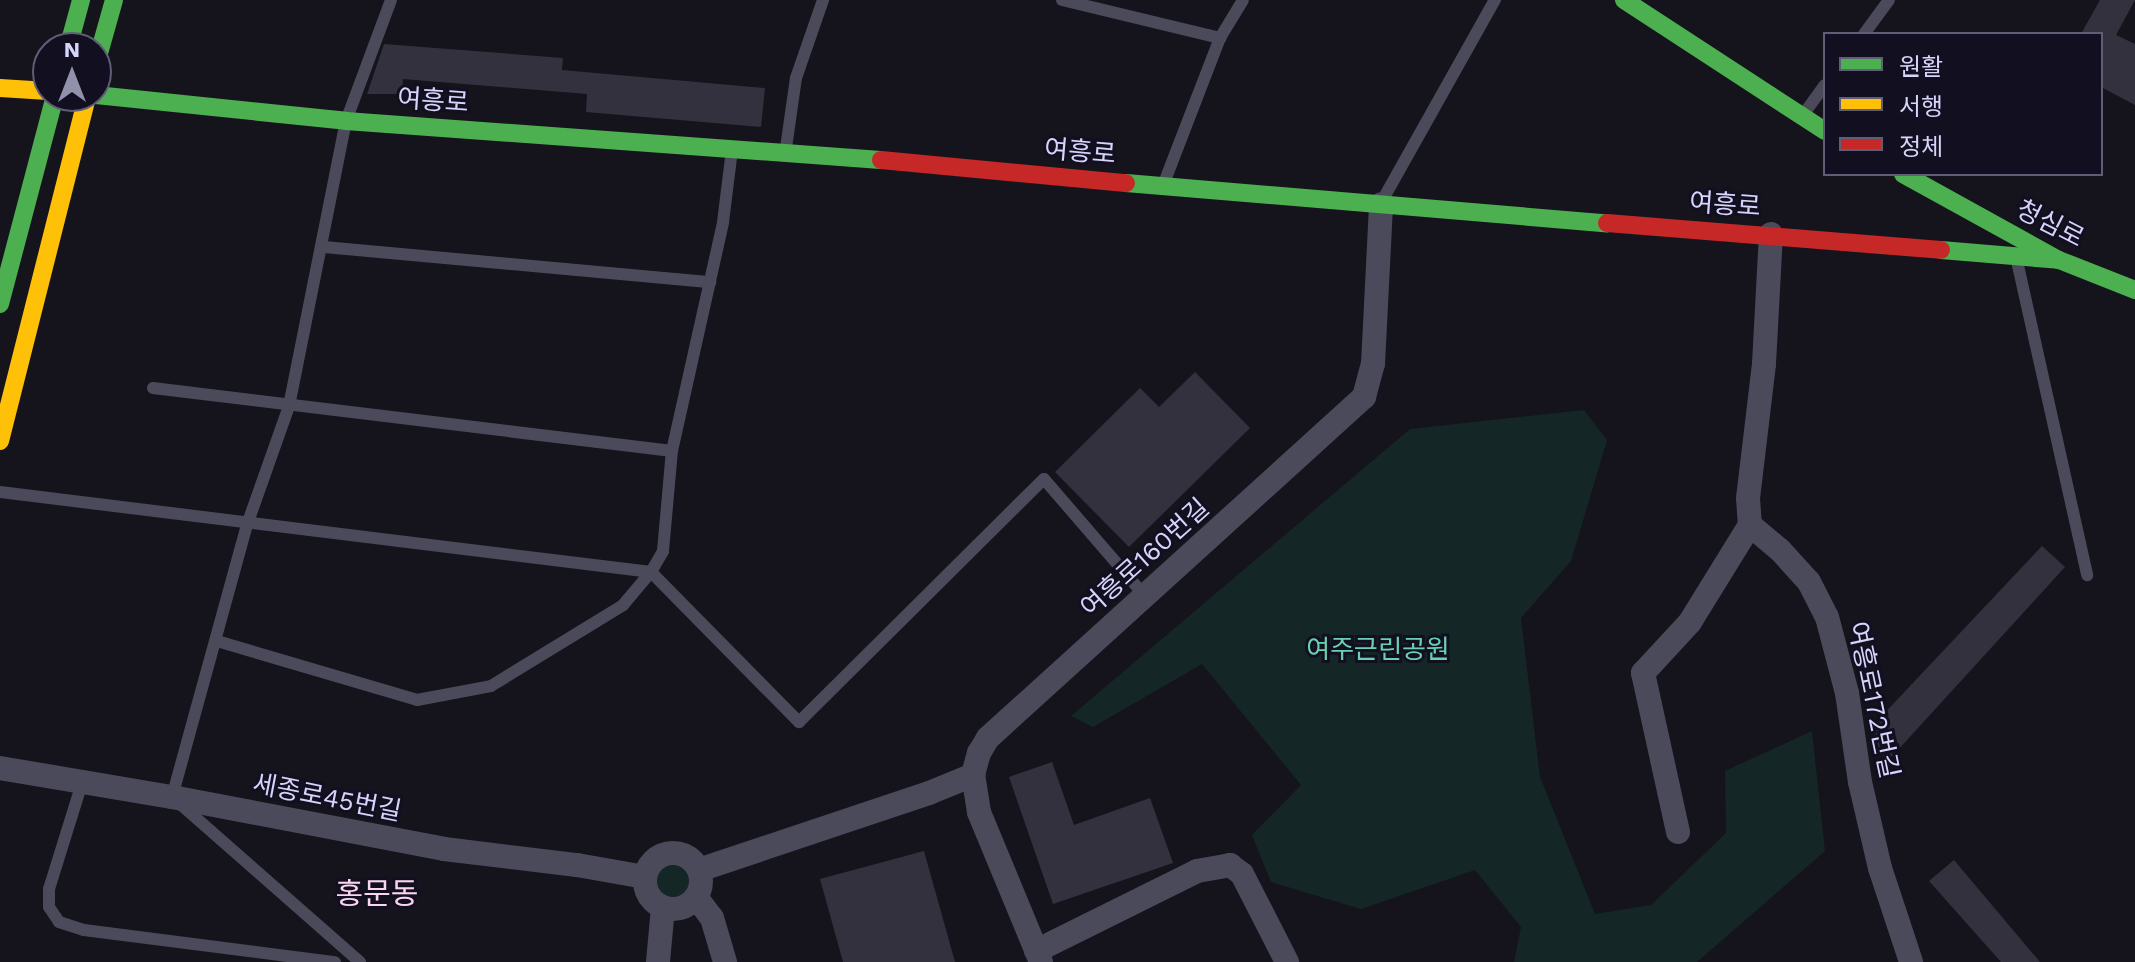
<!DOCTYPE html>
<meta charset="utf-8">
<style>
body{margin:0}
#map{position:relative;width:2135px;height:962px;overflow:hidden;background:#15141c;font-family:"Work Sans","Noto Sans KR",sans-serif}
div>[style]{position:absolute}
.green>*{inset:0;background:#142626}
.round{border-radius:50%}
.building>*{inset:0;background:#33313e}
.lane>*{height:12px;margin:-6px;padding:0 6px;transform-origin:6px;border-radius:6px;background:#4a4a5b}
.street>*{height:24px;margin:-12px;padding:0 12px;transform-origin:12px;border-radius:12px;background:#4a4a5b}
.street>.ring{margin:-12px;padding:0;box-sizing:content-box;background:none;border:24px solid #4a4a5b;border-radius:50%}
.fast>*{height:18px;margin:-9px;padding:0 9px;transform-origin:9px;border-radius:9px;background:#4caf50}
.slow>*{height:18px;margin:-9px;padding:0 9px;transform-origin:9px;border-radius:9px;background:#ffc107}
.jam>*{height:18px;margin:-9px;padding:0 9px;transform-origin:9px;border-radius:9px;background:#c62828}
span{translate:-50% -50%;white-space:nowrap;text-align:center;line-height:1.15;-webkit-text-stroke:6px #121020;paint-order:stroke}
.street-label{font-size:26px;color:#d6d4fa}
.park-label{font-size:26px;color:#69d0b2}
.quarter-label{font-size:30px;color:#fad6ee}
.legend{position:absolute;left:1823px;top:32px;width:280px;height:144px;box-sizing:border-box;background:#121020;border:2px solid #605e77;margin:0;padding:10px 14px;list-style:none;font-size:24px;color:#d6d4fa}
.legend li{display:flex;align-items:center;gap:16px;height:40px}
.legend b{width:40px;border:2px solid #605e77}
.north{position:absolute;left:32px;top:32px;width:80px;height:80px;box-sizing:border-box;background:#121020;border:2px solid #605e77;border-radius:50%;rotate:0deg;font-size:22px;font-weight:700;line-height:32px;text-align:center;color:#d6d4fa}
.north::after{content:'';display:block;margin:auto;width:28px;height:36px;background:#9291ac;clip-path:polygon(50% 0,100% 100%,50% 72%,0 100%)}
</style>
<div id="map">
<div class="green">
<div style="clip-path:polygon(1584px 410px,1607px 440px,1571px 561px,1521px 618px,1540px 777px,1595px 914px,1651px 905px,1726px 833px,1725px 771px,1812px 731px,1825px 851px,1697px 962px,1514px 962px,1521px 927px,1475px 870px,1361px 909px,1271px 882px,1252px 835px,1301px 785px,1202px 664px,1093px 727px,1071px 716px,1410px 429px)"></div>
<div class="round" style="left:655px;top:863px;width:36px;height:36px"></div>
</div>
<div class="building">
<div style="clip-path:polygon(2100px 0,2135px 0,2116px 35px,2135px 44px,2135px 105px,2101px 87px,2101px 34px,2081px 34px)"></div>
<div style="clip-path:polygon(384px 44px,563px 58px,562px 70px,765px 88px,761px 127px,586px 112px,587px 94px,403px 79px,402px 94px,367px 94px)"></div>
<div style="clip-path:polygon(1195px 372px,1250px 428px,1129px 547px,1055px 472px,1140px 388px,1159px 407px)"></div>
<div style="clip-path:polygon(2042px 546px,2065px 567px,1886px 763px,1875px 739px,1878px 720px)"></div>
<div style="clip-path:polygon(1052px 762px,1074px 825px,1150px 798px,1173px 863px,1053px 904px,1009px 777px)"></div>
<div style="clip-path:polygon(924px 851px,955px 962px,843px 962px,820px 879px)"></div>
<div style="clip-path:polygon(1954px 860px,2040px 962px,2001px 962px,1929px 881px)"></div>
</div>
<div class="lane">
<div style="left:1062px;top:0;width:163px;rotate:13.5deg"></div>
<div style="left:1864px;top:34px;width:42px;rotate:-53.7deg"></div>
<div style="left:1803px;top:115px;width:37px;rotate:-54deg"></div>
<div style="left:786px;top:148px;width:71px;rotate:-81.9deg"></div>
<div style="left:796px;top:78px;width:83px;rotate:-70.9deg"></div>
<div style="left:1164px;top:183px;width:155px;rotate:-68.9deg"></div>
<div style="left:1220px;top:38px;width:44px;rotate:-58.8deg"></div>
<div style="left:1382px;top:201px;width:231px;rotate:-60.7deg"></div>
<div style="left:324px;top:247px;width:388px;rotate:5.2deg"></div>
<div style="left:2017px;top:261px;width:322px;rotate:77.4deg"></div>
<div style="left:153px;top:388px;width:523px;rotate:6.92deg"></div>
<div style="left:0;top:492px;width:656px;rotate:7.01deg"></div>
<div style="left:651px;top:572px;width:211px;rotate:45.4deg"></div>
<div style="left:799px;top:722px;width:345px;rotate:-44.8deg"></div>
<div style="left:1044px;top:479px;width:155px;rotate:49.2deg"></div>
<div style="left:217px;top:641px;width:209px;rotate:16.4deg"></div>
<div style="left:417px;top:700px;width:75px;rotate:-10.7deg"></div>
<div style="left:491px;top:686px;width:155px;rotate:-31.5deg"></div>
<div style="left:623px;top:605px;width:43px;rotate:-49.7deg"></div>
<div style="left:651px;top:572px;width:24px;rotate:-60deg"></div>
<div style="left:663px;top:551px;width:100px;rotate:-84.9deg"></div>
<div style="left:672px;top:451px;width:235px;rotate:-77.4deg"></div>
<div style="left:723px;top:222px;width:73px;rotate:-82.9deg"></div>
<div style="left:82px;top:783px;width:111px;rotate:107.3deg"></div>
<div style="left:49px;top:889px;width:18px;rotate:90deg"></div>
<div style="left:49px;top:907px;width:18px;rotate:56deg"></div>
<div style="left:59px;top:922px;width:26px;rotate:18deg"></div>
<div style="left:84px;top:930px;width:253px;rotate:7.3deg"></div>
<div style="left:360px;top:962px;width:250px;rotate:-138.7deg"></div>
<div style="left:172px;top:797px;width:285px;rotate:-74.6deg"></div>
<div style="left:248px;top:522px;width:123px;rotate:-70.5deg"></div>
<div style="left:289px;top:406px;width:291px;rotate:-78.7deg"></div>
<div style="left:346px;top:121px;width:129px;rotate:-69.6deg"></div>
</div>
<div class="street">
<div style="left:1771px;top:234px;width:130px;rotate:93.1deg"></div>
<div style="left:1764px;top:364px;width:135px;rotate:96.8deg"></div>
<div style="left:1748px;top:498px;width:27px;rotate:86deg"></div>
<div style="left:1750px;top:525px;width:39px;rotate:40deg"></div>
<div style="left:1780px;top:550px;width:43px;rotate:47.8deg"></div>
<div style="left:1809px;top:582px;width:39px;rotate:63deg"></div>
<div style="left:1827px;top:617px;width:79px;rotate:75.3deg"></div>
<div style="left:1847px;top:693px;width:90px;rotate:81.7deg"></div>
<div style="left:1860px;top:782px;width:88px;rotate:76.9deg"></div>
<div style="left:1880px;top:868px;width:99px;rotate:71.7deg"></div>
<div style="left:0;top:768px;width:174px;rotate:9.6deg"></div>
<div style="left:172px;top:797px;width:277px;rotate:10.8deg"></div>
<div style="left:444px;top:849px;width:134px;rotate:6.9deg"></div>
<div style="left:577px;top:865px;width:69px;rotate:10deg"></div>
<div style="left:1678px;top:832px;width:163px;rotate:-102.4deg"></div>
<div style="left:1643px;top:673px;width:69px;rotate:-47.3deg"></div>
<div style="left:1690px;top:622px;width:114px;rotate:-58.3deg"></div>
<div class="ring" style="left:645px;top:853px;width:32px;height:32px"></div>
<div style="left:699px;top:870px;width:243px;rotate:-18.5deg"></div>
<div style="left:929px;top:793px;width:48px;rotate:-22.2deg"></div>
<div style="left:696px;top:897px;width:26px;rotate:53deg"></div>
<div style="left:712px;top:918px;width:46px;rotate:73.5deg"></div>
<div style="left:1036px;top:951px;width:180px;rotate:-26.4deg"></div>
<div style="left:1197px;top:871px;width:34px;rotate:-10deg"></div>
<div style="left:1230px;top:865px;width:15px;rotate:37deg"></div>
<div style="left:1242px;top:874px;width:99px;rotate:62.9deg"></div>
<div style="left:658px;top:962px;width:55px;rotate:-84.8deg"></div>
<div style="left:1041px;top:962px;width:162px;rotate:-112.5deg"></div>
<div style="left:979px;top:812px;width:37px;rotate:-99deg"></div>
<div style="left:973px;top:775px;width:23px;rotate:-75deg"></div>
<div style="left:979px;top:753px;width:17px;rotate:-59deg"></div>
<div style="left:988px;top:738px;width:508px;rotate:-42.21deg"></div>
<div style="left:1364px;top:397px;width:34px;rotate:-75deg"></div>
<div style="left:1373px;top:364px;width:160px;rotate:-87.1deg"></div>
</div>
<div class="fast">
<div style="left:1624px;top:0;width:240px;rotate:33.1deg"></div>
<div style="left:68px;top:48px;width:50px;rotate:-74.8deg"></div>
<div style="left:96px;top:64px;width:66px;rotate:-74.3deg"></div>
<div style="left:96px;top:95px;width:251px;rotate:5.9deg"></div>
<div style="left:346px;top:121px;width:536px;rotate:4.17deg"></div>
<div style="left:1903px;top:174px;width:178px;rotate:28.9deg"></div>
<div style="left:2059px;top:260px;width:82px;rotate:21.5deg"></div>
<div style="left:1126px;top:183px;width:483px;rotate:4.8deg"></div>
<div style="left:1941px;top:250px;width:118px;rotate:4.8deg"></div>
<div style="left:0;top:304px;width:215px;rotate:-75.2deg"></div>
</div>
<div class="slow">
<div style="left:0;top:88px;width:48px;rotate:3.6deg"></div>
<div style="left:0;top:441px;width:356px;rotate:-75.8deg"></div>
</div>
<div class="jam">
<div style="left:881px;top:160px;width:246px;rotate:5.4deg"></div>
<div style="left:1607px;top:223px;width:335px;rotate:4.6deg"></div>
</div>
<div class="street-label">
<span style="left:433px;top:101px;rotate:4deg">여흥로</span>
<span style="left:1080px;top:152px;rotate:5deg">여흥로</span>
<span style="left:1725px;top:205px;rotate:4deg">여흥로</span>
<span style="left:2050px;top:224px;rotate:27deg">청심로</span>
<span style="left:1145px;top:558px;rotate:-42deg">여흥로160번길</span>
<span style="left:1873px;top:700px;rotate:78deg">여흥로172번길</span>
<span style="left:327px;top:798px;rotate:11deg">세종로45번길</span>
</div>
<div class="park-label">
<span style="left:1378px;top:650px">여주근린공원</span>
</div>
<div class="quarter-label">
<span style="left:377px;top:894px">홍문동</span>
</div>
<ul class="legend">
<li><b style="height:10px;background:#4caf50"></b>원활</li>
<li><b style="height:10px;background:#ffc107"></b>서행</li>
<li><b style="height:10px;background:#c62828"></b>정체</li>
</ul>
<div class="north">N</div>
</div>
